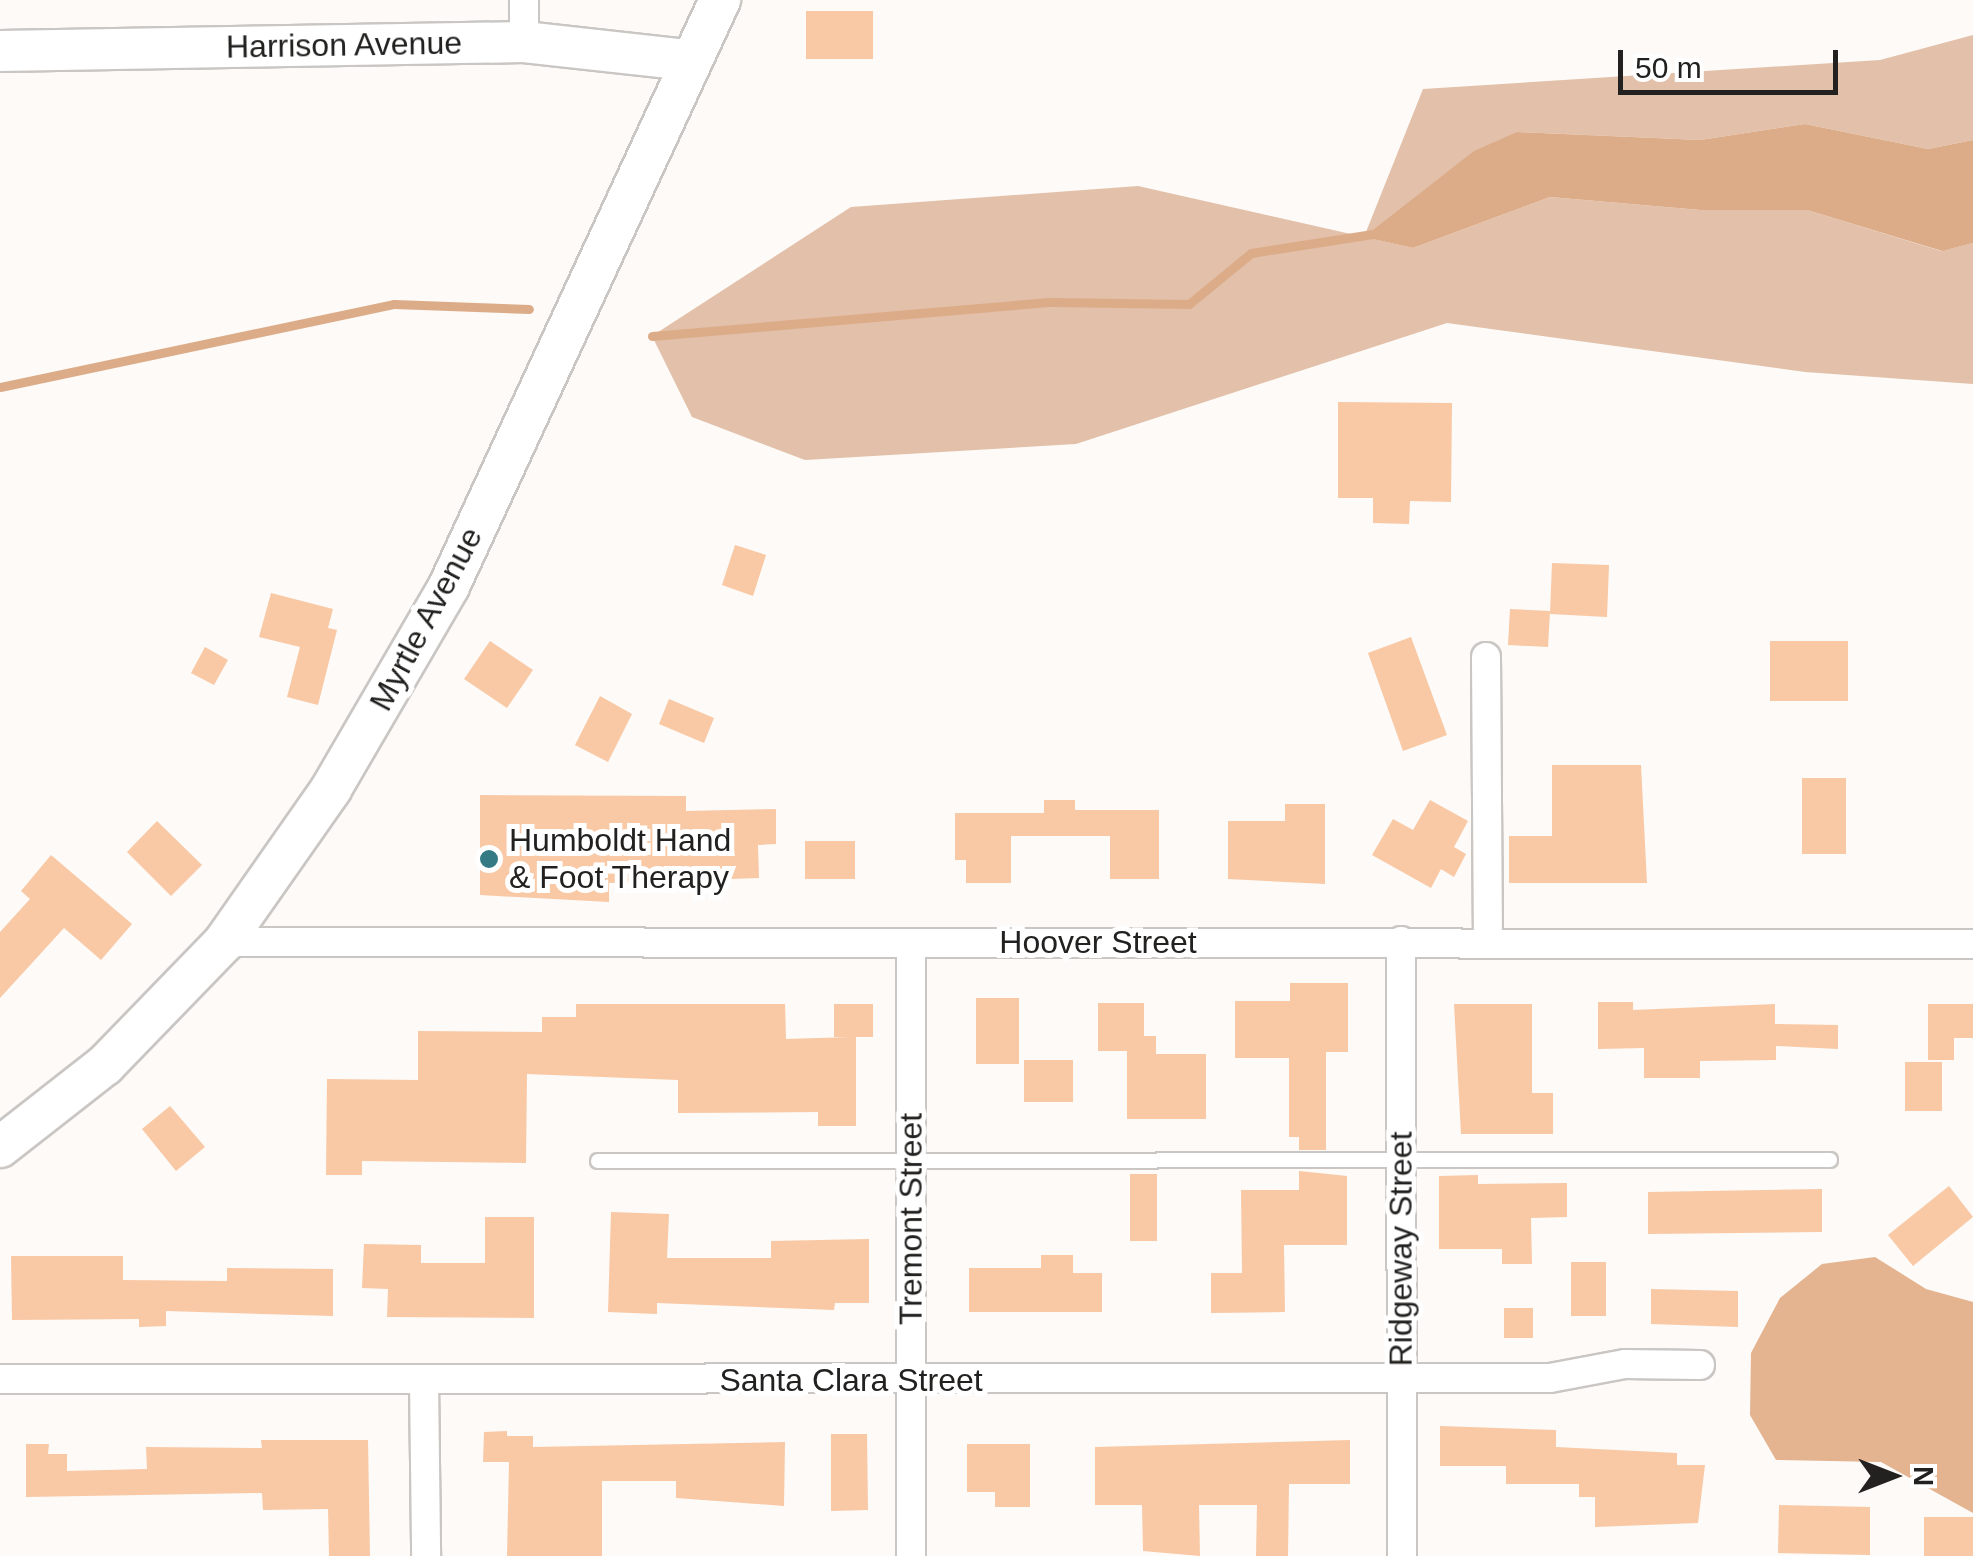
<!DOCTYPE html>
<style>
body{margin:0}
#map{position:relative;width:1973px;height:1556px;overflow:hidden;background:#fdfaf7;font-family:Arial,sans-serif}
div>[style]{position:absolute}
.green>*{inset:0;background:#e2c0a9}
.forest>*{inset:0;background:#e4b390}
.water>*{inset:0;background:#dcac89}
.stream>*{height:9px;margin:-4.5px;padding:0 4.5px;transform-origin:4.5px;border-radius:4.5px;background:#dcac89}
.building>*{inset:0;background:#f9c8a4}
.roads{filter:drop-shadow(2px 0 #c9c6c3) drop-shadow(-2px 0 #c9c6c3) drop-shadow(0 2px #c9c6c3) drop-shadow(0 -2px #c9c6c3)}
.lane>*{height:14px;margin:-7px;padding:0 7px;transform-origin:7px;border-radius:7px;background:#fff}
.street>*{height:28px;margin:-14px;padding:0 14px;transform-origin:14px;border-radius:14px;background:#fff}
.secondary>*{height:40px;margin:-20px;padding:0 20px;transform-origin:20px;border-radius:20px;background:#fff}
.dots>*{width:28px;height:28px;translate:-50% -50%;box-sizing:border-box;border:5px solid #fff;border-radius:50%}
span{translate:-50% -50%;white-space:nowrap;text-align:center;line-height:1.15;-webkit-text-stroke:10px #fff;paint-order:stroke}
.street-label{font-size:32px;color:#222120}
.poi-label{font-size:32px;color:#222120}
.left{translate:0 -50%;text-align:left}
.north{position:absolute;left:1843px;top:1426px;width:100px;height:100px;-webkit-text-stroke:8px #fff;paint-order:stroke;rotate:90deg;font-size:28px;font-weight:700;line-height:40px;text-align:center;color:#222120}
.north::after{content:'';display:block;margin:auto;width:35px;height:45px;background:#222120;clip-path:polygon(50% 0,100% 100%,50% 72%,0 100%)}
.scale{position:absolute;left:1618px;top:50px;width:220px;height:45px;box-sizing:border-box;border:5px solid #222120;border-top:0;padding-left:12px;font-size:30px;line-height:35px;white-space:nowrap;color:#222120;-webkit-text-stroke:8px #fff;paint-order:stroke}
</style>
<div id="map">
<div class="green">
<div style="clip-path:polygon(1973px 35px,1973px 140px,1928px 149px,1805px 124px,1700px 140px,1517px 132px,1365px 237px,1413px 248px,1550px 197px,1700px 210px,1807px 210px,1941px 251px,1973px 243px,1973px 384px,1805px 372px,1447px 323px,1076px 444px,805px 460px,692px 417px,652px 336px,851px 207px,1138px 186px,1364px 237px,1423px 89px,1880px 60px)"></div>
</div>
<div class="forest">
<div style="clip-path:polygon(1875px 1257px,1926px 1289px,1973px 1302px,1973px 1513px,1881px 1462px,1776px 1460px,1750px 1415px,1751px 1353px,1780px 1298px,1822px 1264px)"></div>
</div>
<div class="water">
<div style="clip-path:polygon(1805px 124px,1928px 149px,1973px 140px,1973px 243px,1942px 251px,1807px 210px,1700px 210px,1550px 197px,1413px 248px,1364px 237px,1474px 151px,1517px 132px,1700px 140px)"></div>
</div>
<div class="stream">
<div style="left:652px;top:336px;width:401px;rotate:-4.9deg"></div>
<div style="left:1052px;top:302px;width:137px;rotate:0.8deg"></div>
<div style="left:1189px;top:304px;width:80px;rotate:-39.4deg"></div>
<div style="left:1251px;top:253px;width:123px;rotate:-8.9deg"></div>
<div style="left:0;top:387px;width:403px;rotate:-11.9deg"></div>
<div style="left:394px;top:304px;width:135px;rotate:2.1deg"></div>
</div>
<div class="building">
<div style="clip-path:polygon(806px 11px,873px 11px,873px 59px,806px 59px)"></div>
<div style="clip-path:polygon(1338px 402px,1452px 403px,1451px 502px,1410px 501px,1409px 524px,1373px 523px,1373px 498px,1338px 498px)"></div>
<div style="clip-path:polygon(735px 545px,766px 555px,753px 596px,722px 585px)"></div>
<div style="clip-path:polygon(1552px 563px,1609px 565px,1607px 617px,1550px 614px)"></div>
<div style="clip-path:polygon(271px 593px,333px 609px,328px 628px,337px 630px,318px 705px,287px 697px,300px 647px,259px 637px)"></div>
<div style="clip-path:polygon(1510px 609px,1550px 611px,1548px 647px,1508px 645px)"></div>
<div style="clip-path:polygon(1411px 637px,1447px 735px,1403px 751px,1368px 653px)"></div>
<div style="clip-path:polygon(490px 641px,533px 670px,507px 708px,464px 679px)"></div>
<div style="clip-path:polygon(1770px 641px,1848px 641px,1848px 701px,1770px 701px)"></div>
<div style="clip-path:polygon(205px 647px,228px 660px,214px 685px,191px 673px)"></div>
<div style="clip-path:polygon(600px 696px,632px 714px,608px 762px,575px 745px)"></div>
<div style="clip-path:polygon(669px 699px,714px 718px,704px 743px,659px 724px)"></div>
<div style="clip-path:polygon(1552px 765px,1641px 765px,1647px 883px,1509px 883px,1509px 836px,1552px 836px)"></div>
<div style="clip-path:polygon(1802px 778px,1846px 778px,1846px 854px,1802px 854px)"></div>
<div style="clip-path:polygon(480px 795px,686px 796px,686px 811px,776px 809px,776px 844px,758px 845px,759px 878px,609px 883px,609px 902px,480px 895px)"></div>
<div style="clip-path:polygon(1044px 800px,1075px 800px,1075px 810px,1159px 810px,1159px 879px,1110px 879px,1110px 836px,1011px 836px,1011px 883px,966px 883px,966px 860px,955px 860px,955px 813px,1044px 813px)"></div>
<div style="clip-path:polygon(1430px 800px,1468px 821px,1454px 847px,1466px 854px,1454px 877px,1441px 869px,1431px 888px,1372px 855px,1393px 819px,1413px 830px)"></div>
<div style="clip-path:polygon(1285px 804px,1325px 804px,1325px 884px,1228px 879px,1228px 821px,1285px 821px)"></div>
<div style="clip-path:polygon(157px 821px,202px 865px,171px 896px,127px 852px)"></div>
<div style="clip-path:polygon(805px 841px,855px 841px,855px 879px,805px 879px)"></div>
<div style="clip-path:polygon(51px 855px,132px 924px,101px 960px,64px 928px,0 998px,0 932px,30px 899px,21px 891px)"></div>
<div style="clip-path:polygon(1290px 983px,1348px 983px,1348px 1052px,1326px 1052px,1326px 1150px,1299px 1150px,1299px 1137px,1289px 1137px,1289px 1058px,1235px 1058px,1235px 1001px,1290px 1001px)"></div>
<div style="clip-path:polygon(976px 998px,1019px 998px,1019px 1064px,976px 1064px)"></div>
<div style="clip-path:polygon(1598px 1002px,1633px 1002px,1633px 1010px,1775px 1004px,1775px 1024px,1838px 1025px,1838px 1049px,1776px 1046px,1776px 1060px,1700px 1061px,1700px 1078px,1644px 1078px,1644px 1048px,1598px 1049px)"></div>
<div style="clip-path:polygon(1098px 1003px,1144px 1003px,1144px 1036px,1156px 1036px,1156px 1054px,1206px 1054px,1206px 1119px,1127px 1119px,1127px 1051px,1098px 1051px)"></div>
<div style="clip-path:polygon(576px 1004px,785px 1004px,786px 1039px,851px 1037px,834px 1037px,834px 1004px,873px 1004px,873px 1037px,856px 1037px,856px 1126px,818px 1126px,818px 1112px,678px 1113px,678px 1080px,527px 1074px,526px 1163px,362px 1161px,362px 1175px,326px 1175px,327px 1079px,418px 1080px,418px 1031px,542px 1032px,542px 1017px,576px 1017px)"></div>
<div style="clip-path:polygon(1454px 1004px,1532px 1004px,1532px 1093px,1553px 1093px,1553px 1134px,1461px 1134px)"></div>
<div style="clip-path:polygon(1928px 1004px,1973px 1004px,1973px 1038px,1954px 1038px,1954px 1060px,1928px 1060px)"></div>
<div style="clip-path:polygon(1024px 1060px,1073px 1060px,1073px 1102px,1024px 1102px)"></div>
<div style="clip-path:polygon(1905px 1062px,1942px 1062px,1942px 1111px,1905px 1111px)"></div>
<div style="clip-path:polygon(170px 1106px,205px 1147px,176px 1171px,142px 1129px)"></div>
<div style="clip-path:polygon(1299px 1171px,1347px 1176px,1347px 1245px,1284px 1245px,1285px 1312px,1211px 1313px,1211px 1273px,1242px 1273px,1241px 1190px,1299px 1190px)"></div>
<div style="clip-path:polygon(1130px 1174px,1157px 1174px,1157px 1241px,1130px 1241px)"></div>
<div style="clip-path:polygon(1478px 1175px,1478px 1184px,1567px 1183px,1567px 1217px,1531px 1218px,1532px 1264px,1502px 1264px,1502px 1249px,1439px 1249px,1439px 1176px)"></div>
<div style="clip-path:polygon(1949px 1186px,1973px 1217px,1913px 1266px,1888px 1235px)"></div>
<div style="clip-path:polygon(1822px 1189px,1822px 1232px,1648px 1234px,1648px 1192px)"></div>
<div style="clip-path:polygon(611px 1212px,669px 1214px,667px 1258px,771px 1258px,771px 1241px,869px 1239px,869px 1303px,835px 1303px,834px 1310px,657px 1303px,657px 1314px,608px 1312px)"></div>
<div style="clip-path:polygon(485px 1217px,534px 1217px,534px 1318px,387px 1317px,388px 1289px,362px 1288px,364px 1244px,421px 1245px,421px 1263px,485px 1263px)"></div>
<div style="clip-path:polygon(1041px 1255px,1073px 1255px,1073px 1273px,1102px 1273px,1102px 1312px,969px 1312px,969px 1268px,1041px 1268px)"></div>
<div style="clip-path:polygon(11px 1256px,123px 1256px,123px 1280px,227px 1281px,227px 1268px,333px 1269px,333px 1316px,166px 1311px,166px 1326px,139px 1327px,139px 1319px,12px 1320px)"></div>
<div style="clip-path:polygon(1571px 1262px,1606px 1262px,1606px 1316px,1571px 1316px)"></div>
<div style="clip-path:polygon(1651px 1289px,1738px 1291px,1738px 1327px,1651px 1324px)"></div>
<div style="clip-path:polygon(1504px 1308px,1533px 1308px,1533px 1338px,1504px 1338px)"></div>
<div style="clip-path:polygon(1440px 1426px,1556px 1430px,1556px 1447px,1677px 1453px,1677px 1465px,1705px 1465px,1698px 1523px,1595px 1527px,1595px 1497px,1579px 1497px,1579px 1484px,1506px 1484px,1506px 1466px,1440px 1466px)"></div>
<div style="clip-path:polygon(507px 1431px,507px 1436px,533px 1436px,533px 1447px,785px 1442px,784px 1506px,676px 1498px,676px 1481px,602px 1481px,602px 1556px,507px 1556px,509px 1462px,483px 1462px,484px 1432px)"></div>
<div style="clip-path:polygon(831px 1434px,867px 1434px,868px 1510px,831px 1511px)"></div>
<div style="clip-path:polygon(261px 1440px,368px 1440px,370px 1556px,329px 1556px,328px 1509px,263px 1510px,262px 1493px,26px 1497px,26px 1444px,49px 1444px,48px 1454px,67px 1454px,67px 1471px,147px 1469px,146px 1447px,262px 1448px)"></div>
<div style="clip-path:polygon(1350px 1440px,1350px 1484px,1289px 1484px,1288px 1556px,1256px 1556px,1257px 1505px,1199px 1505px,1200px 1556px,1143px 1551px,1142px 1505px,1095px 1505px,1095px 1447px)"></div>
<div style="clip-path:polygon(967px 1444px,1030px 1444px,1030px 1507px,995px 1507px,995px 1492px,967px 1492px)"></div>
<div style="clip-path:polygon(1779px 1505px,1870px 1507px,1870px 1555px,1778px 1553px)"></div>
<div style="clip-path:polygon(1924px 1517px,1973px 1517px,1973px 1556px,1924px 1556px)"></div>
</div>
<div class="roads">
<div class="lane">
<div style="left:598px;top:1161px;width:1232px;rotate:-0.05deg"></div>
</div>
<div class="street">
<div style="left:524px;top:42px;width:42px;rotate:-90deg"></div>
<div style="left:1486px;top:657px;width:285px;rotate:89.6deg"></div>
<div style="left:1401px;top:941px;width:615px;rotate:89.91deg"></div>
<div style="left:224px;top:942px;width:1749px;rotate:0.07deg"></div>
<div style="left:911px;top:943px;width:613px;rotate:90deg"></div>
<div style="left:0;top:1379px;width:1550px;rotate:-0.04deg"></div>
<div style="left:1550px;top:1378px;width:76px;rotate:-10.6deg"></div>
<div style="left:1625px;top:1364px;width:75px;rotate:0.8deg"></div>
<div style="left:424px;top:1380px;width:176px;rotate:89.3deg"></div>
</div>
<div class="secondary">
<div style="left:0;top:51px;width:524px;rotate:-0.98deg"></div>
<div style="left:524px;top:42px;width:165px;rotate:6.3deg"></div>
<div style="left:0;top:1147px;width:133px;rotate:-38deg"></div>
<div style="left:105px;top:1065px;width:171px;rotate:-45.9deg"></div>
<div style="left:224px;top:942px;width:187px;rotate:-55deg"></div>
<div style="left:331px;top:789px;width:235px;rotate:-59.8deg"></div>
<div style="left:449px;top:586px;width:646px;rotate:-65.18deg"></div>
</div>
</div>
<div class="dots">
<div style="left:489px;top:859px;background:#337a84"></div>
</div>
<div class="street-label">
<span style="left:344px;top:45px;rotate:-1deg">Harrison Avenue</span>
<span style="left:426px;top:619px;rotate:-62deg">Myrtle Avenue</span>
<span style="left:1098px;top:942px">Hoover Street</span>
<span style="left:911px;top:1219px;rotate:-90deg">Tremont Street</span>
<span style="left:1401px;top:1249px;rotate:-90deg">Ridgeway Street</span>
<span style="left:851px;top:1380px">Santa Clara Street</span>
</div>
<div class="poi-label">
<span class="left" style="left:509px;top:859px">Humboldt Hand<br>&amp; Foot Therapy</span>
</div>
<div class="north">N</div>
<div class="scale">50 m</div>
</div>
